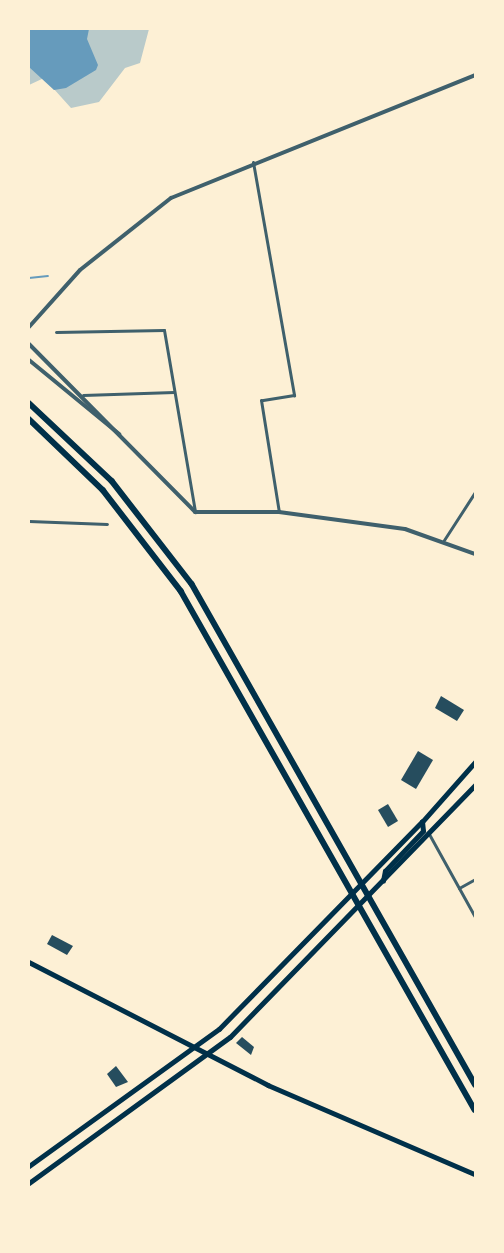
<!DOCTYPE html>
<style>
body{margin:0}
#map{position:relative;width:504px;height:1253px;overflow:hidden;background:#fdf0d5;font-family:Roboto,sans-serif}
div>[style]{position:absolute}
.green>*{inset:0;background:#b9caca}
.water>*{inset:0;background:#669bbc}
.stream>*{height:2px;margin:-1px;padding:0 1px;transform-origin:1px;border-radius:1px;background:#669bbc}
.building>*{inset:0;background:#264d5e}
.minor>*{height:3px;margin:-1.5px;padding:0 1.5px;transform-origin:1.5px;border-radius:1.5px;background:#3f606c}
.tertiary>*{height:4px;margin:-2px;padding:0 2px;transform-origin:2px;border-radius:2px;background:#3f606c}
.secondary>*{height:4.5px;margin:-2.25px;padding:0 2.25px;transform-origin:2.25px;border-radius:2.25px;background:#003049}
.primary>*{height:4.5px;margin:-2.25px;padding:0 2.25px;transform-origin:2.25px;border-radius:2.25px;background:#003049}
.motorway>*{height:5.5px;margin:-2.75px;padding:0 2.75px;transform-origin:2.75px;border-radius:2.75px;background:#003049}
span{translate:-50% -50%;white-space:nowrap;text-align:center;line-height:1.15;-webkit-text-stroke:4px #fdf0d5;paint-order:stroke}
.frame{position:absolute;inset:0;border:30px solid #fdf0d5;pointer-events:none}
</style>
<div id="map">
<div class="green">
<div style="clip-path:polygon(29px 29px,149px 29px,140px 63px,125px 68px,99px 102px,71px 108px,44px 78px,29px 85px)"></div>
</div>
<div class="water">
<div style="clip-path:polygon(29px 29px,89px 29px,87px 39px,98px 65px,96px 70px,66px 88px,54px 90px,29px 67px)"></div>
</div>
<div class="stream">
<div style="left:29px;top:278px;width:19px;rotate:-6deg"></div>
</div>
<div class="building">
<div style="clip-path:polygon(441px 696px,464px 710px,457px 721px,435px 708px)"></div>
<div style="clip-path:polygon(418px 751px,433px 760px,416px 789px,401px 780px)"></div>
<div style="clip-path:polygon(388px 804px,398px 821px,388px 827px,378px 810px)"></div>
<div style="clip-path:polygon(52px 935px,73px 946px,67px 955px,47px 944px)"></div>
<div style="clip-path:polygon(242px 1037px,254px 1047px,251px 1055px,236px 1043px)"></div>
<div style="clip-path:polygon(116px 1066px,128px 1082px,116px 1087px,107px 1074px)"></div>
</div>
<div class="minor">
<div style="left:253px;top:162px;width:237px;rotate:80deg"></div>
<div style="left:294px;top:395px;width:33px;rotate:171deg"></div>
<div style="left:261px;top:400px;width:113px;rotate:80.9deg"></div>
<div style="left:56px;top:332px;width:108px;rotate:-1.1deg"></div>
<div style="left:164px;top:330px;width:185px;rotate:80.3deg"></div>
<div style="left:83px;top:395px;width:91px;rotate:-1.9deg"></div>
<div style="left:29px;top:521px;width:78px;rotate:2.2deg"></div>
<div style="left:444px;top:540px;width:57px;rotate:-57.1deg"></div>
<div style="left:429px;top:834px;width:95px;rotate:61deg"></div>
<div style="left:459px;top:888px;width:18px;rotate:-29deg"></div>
</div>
<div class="tertiary">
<div style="left:29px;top:327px;width:76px;rotate:-48.2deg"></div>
<div style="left:80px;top:270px;width:116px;rotate:-38.4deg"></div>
<div style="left:171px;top:198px;width:328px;rotate:-22deg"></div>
<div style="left:29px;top:344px;width:236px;rotate:45.3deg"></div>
<div style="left:195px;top:512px;width:84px"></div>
<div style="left:279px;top:512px;width:127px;rotate:7.7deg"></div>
<div style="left:405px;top:529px;width:74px;rotate:19.7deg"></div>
<div style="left:29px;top:360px;width:117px;rotate:39.4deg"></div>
</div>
<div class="secondary">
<div style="left:29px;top:962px;width:269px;rotate:27.2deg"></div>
<div style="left:268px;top:1085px;width:225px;rotate:23.3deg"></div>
</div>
<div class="primary">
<div style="left:383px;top:881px;width:10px;rotate:-79deg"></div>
<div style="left:385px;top:871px;width:55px;rotate:-46.5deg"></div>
<div style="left:423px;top:831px;width:9px;rotate:-96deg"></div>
<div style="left:29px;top:1166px;width:234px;rotate:-35.8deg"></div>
<div style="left:219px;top:1029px;width:290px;rotate:-45.6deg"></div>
<div style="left:422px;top:822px;width:80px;rotate:-48.5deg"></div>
<div style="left:29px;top:1183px;width:248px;rotate:-36deg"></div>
<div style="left:230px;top:1037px;width:351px;rotate:-45.8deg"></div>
</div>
<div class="motorway">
<div style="left:29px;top:403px;width:114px;rotate:43.2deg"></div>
<div style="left:112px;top:481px;width:130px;rotate:52.2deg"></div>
<div style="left:192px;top:584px;width:575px;rotate:60.49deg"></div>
<div style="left:29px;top:419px;width:103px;rotate:43.8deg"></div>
<div style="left:103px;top:490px;width:128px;rotate:52.3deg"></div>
<div style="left:181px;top:591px;width:596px;rotate:60.47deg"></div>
</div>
<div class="frame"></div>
</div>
